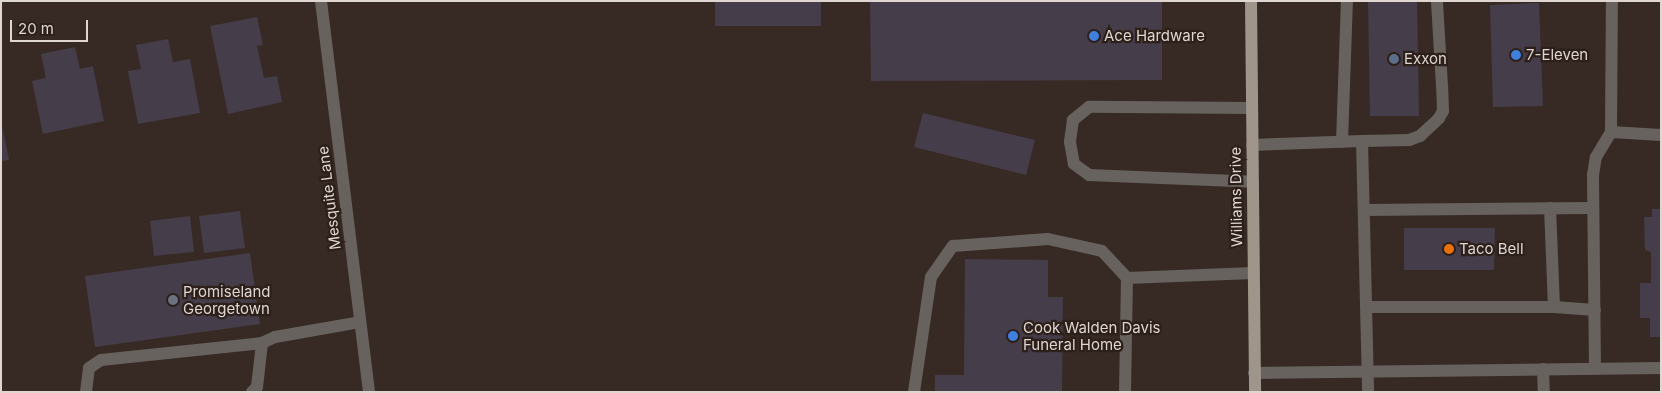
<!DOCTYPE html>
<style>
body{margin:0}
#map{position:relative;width:1662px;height:393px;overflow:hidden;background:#372a24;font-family:Inter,sans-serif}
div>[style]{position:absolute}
.building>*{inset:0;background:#463d4a}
.minor>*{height:12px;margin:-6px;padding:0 6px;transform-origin:6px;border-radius:6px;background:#67625d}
.major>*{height:12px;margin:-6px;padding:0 6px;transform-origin:6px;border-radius:6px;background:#a0958b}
.dots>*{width:14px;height:14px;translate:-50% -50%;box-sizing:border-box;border:2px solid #2d201a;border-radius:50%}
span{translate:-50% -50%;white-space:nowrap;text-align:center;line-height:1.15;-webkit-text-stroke:4.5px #2d201a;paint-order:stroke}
.poi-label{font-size:15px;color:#dfd6d2}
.left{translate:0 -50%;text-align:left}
.street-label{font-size:15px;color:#dfd6d2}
.frame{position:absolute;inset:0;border:2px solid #dfd6d2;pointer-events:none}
.scale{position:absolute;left:10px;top:20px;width:78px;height:22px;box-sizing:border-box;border:2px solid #dfd6d2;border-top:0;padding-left:6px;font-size:15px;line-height:18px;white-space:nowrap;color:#dfd6d2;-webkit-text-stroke:4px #2d201a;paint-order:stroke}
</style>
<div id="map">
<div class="building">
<div style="clip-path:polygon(715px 1px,821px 1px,821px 26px,715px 26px)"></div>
<div style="clip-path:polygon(870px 1px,1162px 1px,1162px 80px,871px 81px)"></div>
<div style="clip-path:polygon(1368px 1px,1417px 1px,1419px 116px,1370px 116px)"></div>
<div style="clip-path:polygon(1539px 3px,1543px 106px,1493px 107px,1490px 5px)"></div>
<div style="clip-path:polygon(257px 17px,263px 45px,257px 46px,264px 78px,277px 76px,282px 102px,228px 114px,210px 26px)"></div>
<div style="clip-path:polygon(168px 39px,173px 62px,190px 59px,200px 113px,138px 124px,128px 71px,141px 69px,136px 45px)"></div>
<div style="clip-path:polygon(75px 47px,80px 69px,93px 66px,104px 121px,43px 134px,32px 81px,46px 78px,41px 54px)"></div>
<div style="clip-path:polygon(923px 113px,1035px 140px,1026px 175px,914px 147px)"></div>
<div style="clip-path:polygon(1px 121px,9px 160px,1px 161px)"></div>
<div style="clip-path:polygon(1652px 209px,1661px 209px,1661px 337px,1650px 337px,1650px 318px,1640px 318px,1640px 283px,1651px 283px,1651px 252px,1645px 250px,1644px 217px,1652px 217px)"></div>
<div style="clip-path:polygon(240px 211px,245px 248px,204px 253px,199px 216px)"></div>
<div style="clip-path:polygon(190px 216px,194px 252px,154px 256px,150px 221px)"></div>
<div style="clip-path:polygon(1404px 228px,1495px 228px,1494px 270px,1404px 270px)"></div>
<div style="clip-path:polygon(250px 253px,260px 324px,95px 347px,85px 276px)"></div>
<div style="clip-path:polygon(965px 259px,1048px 260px,1048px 297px,1063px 297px,1062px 392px,935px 392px,935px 375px,964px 375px)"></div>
</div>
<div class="minor">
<div style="left:321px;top:1px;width:394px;rotate:83deg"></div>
<div style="left:1252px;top:108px;width:163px;rotate:-179.6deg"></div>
<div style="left:1089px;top:107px;width:21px;rotate:141deg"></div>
<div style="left:1073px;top:120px;width:22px;rotate:98deg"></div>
<div style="left:1070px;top:142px;width:22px;rotate:80deg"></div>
<div style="left:1074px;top:164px;width:19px;rotate:36deg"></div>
<div style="left:1089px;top:175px;width:164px;rotate:2.4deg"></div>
<div style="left:1611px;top:132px;width:50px;rotate:3.4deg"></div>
<div style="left:1362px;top:141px;width:47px;rotate:-1.2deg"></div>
<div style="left:1409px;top:140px;width:12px;rotate:-20deg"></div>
<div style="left:1420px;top:136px;width:26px;rotate:-43deg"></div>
<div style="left:1439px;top:118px;width:8px;rotate:-60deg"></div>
<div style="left:1443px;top:111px;width:25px;rotate:-92deg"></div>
<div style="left:1442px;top:86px;width:85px;rotate:-93.4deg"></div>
<div style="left:1342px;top:142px;width:141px;rotate:-88deg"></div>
<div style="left:1252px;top:145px;width:110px;rotate:-2.1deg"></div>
<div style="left:1362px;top:141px;width:251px;rotate:88.6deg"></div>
<div style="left:1364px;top:210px;width:229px;rotate:-0.5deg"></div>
<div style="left:1366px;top:307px;width:188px"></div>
<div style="left:1554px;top:307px;width:99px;rotate:-92.3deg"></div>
<div style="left:1554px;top:307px;width:41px;rotate:4.2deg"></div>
<div style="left:1595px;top:368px;width:193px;rotate:-90.6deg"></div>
<div style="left:1593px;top:175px;width:18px;rotate:-81deg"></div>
<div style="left:1596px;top:157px;width:29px;rotate:-59deg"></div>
<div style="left:1611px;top:132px;width:131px;rotate:-89.6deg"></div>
<div style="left:1543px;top:369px;width:23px;rotate:88deg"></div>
<div style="left:1254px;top:373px;width:407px;rotate:-0.7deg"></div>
<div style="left:86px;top:392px;width:24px;rotate:-83deg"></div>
<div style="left:89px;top:368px;width:14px;rotate:-34deg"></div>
<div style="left:101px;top:360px;width:162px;rotate:-6deg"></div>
<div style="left:262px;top:343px;width:14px;rotate:-25deg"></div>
<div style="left:275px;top:337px;width:86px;rotate:-10deg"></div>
<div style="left:252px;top:392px;width:7px;rotate:-45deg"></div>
<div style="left:257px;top:387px;width:44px;rotate:-83.5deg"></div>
<div style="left:914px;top:392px;width:116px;rotate:-81.6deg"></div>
<div style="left:931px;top:277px;width:38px;rotate:-55deg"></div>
<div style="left:953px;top:246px;width:95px;rotate:-4.2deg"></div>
<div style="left:1048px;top:239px;width:55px;rotate:12.5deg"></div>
<div style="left:1102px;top:251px;width:37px;rotate:47deg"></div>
<div style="left:1125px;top:392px;width:114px;rotate:-89deg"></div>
<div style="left:1127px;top:278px;width:126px;rotate:-2.3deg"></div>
</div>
<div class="major">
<div style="left:1251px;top:1px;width:391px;rotate:89.4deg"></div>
</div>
<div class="dots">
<div style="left:1094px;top:36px;background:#3f7fe0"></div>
<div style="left:1516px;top:55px;background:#3f7fe0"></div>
<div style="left:1394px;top:59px;background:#5c6f8a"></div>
<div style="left:1449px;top:249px;background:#e8710a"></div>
<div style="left:173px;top:300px;background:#6b7280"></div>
<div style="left:1013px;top:336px;background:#3f7fe0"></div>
</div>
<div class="poi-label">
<span class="left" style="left:1104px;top:36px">Ace Hardware</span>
<span class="left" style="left:1526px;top:55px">7-Eleven</span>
<span class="left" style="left:1404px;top:59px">Exxon</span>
<span class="left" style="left:1459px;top:249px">Taco Bell</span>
<span class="left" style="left:183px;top:300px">Promiseland<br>Georgetown</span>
<span class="left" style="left:1023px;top:336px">Cook Walden Davis<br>Funeral Home</span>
</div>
<div class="street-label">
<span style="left:1236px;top:197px;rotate:-91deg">Williams Drive</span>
<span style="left:329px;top:198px;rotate:-97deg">Mesquite Lane</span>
</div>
<div class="frame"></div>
<div class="scale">20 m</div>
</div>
